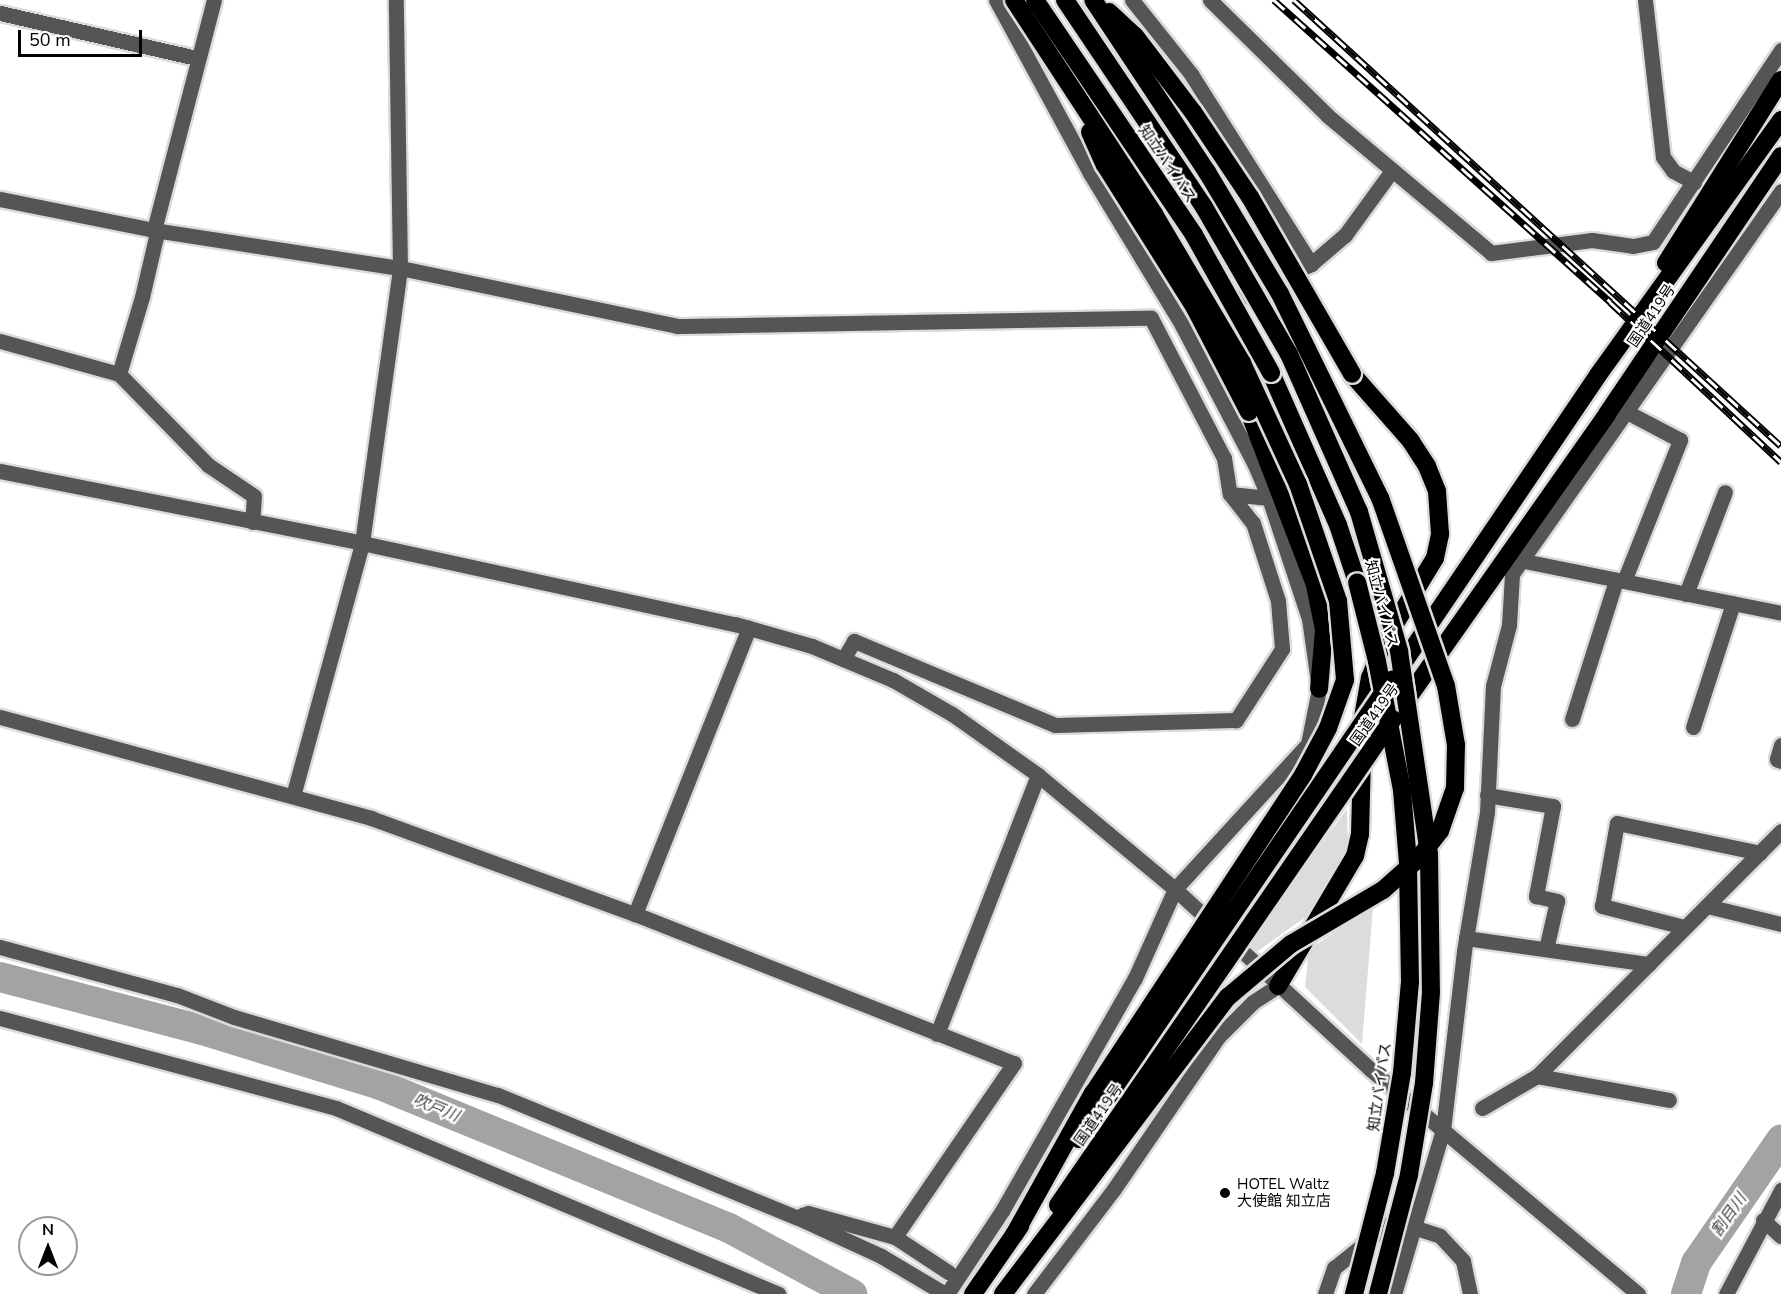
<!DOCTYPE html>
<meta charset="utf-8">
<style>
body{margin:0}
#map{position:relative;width:1781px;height:1294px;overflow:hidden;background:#fff;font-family:"Nunito Sans","Noto Sans JP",sans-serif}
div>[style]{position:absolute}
.green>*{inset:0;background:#dcdcdc}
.river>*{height:30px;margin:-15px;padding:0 15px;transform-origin:15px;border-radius:15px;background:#a3a3a3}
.roads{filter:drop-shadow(2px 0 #dbdbdb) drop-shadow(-2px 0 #dbdbdb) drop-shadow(0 2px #dbdbdb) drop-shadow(0 -2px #dbdbdb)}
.minor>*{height:15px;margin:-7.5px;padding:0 7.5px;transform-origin:7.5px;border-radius:7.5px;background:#555}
.highway>*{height:18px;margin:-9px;padding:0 9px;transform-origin:9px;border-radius:9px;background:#000}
.rail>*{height:7px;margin-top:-3.5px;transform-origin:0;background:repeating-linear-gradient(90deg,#fff 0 14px,#000 0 28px);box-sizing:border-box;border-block:2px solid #000}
.bridges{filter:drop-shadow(2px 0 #dbdbdb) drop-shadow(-2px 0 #dbdbdb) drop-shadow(0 2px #dbdbdb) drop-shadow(0 -2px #dbdbdb)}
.highway-bridge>*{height:18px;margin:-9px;padding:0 9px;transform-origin:9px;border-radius:9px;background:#000}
.dots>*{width:16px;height:16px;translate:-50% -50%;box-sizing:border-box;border:3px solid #fff;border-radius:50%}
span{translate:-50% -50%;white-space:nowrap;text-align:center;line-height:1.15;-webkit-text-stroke:4.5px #fff;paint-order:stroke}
.street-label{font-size:15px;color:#000}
.poi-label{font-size:15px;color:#000}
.left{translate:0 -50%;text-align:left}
.water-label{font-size:16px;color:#444;font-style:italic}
.north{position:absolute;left:18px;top:1216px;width:60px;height:60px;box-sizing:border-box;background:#fff;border:2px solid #999;border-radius:50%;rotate:0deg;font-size:16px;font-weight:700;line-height:24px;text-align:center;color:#000}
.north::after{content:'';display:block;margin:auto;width:21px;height:27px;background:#000;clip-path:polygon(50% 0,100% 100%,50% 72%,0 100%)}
.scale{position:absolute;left:18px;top:30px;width:124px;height:27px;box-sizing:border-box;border:3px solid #000;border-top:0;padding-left:8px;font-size:18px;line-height:21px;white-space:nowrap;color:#000;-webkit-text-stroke:4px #fff;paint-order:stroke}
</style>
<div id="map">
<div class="green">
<div style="clip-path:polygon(1347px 809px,1348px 849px,1324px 904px,1255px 953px,1245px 946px)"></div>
<div style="clip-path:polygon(1373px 907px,1362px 1044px,1305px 987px,1309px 949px)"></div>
</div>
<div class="river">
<div style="left:0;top:977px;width:209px;rotate:14.7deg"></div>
<div style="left:202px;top:1030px;width:184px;rotate:17.1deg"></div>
<div style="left:378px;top:1084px;width:379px;rotate:22.3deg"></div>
<div style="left:729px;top:1228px;width:140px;rotate:28.2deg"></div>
<div style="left:1686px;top:1294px;width:33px;rotate:-72deg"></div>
<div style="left:1696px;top:1263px;width:150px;rotate:-55.4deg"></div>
</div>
<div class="roads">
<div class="minor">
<div style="left:1132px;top:0;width:95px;rotate:51.4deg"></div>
<div style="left:1191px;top:74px;width:225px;rotate:57.7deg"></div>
<div style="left:1210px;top:0;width:165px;rotate:44.5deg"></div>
<div style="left:1328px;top:116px;width:213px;rotate:40deg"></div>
<div style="left:1491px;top:253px;width:102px;rotate:-7.3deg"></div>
<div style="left:1592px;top:240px;width:41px;rotate:8.3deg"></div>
<div style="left:1633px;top:246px;width:20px;rotate:-11deg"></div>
<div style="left:1653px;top:242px;width:231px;rotate:-56.3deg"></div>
<div style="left:1645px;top:0;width:158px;rotate:83.5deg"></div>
<div style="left:1663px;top:157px;width:17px;rotate:54deg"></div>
<div style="left:1673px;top:171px;width:24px;rotate:28deg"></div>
<div style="left:0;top:13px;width:202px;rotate:12.9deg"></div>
<div style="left:0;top:199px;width:157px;rotate:11.4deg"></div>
<div style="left:154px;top:230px;width:249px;rotate:8.8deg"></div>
<div style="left:400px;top:268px;width:283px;rotate:11.8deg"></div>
<div style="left:677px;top:326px;width:474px;rotate:-1deg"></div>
<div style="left:1151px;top:318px;width:158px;rotate:62.5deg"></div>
<div style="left:1224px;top:458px;width:36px;rotate:81deg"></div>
<div style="left:1230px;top:494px;width:37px;rotate:52deg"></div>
<div style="left:1253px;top:523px;width:82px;rotate:72.2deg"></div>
<div style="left:1278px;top:601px;width:48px;rotate:85.2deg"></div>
<div style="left:1282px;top:649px;width:85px;rotate:122.9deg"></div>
<div style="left:1236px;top:720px;width:181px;rotate:178.4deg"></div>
<div style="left:1055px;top:725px;width:218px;rotate:-157.3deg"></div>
<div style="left:854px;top:641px;width:21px;rotate:121deg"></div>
<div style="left:1202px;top:316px;width:121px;rotate:-25.5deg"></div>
<div style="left:1311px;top:264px;width:45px;rotate:-40.5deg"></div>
<div style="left:1345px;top:235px;width:78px;rotate:-53.9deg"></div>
<div style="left:0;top:341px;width:123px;rotate:15.5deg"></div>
<div style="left:119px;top:374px;width:127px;rotate:45.6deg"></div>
<div style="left:208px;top:465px;width:55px;rotate:34deg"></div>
<div style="left:254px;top:496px;width:26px;rotate:94deg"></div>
<div style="left:119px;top:374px;width:80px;rotate:-73.4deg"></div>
<div style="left:142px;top:297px;width:62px;rotate:-76.9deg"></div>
<div style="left:156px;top:237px;width:7px;rotate:-106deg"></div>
<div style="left:154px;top:230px;width:238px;rotate:-75.4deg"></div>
<div style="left:0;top:471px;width:369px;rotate:11.2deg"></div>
<div style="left:362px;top:543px;width:382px;rotate:12.3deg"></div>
<div style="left:735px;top:624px;width:80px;rotate:15.9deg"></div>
<div style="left:812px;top:646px;width:88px;rotate:22.8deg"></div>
<div style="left:893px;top:680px;width:68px;rotate:30deg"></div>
<div style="left:952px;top:714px;width:105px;rotate:35.3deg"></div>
<div style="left:1038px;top:775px;width:178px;rotate:39.8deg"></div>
<div style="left:1175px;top:889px;width:265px;rotate:42.7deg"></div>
<div style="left:1370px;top:1069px;width:350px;rotate:40deg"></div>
<div style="left:1230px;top:494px;width:39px;rotate:6deg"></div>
<div style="left:1519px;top:560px;width:267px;rotate:11.4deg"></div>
<div style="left:1624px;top:581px;width:152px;rotate:-68.3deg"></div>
<div style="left:1680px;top:440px;width:62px;rotate:-152.2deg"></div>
<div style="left:1686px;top:594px;width:109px;rotate:-69.1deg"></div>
<div style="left:0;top:717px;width:385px;rotate:15.2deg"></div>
<div style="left:371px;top:818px;width:281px;rotate:20deg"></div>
<div style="left:635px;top:914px;width:407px;rotate:21.5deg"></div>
<div style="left:1014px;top:1063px;width:211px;rotate:124.4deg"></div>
<div style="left:895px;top:1237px;width:64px;rotate:33.4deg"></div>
<div style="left:1572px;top:719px;width:146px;rotate:-72.4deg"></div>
<div style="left:1693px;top:727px;width:130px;rotate:-72.1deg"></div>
<div style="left:1781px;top:745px;width:15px;rotate:106deg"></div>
<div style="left:1777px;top:759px;width:4px;rotate:27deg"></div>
<div style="left:1487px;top:795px;width:67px;rotate:9.5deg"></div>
<div style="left:1553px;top:806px;width:92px;rotate:100.7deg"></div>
<div style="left:1536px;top:896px;width:22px;rotate:13deg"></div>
<div style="left:1557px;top:901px;width:49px;rotate:102.9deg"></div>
<div style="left:293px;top:796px;width:262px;rotate:-74.7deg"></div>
<div style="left:362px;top:543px;width:278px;rotate:-82.1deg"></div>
<div style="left:400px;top:268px;width:268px;rotate:-90.9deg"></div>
<div style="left:1707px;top:906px;width:76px;rotate:13.7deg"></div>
<div style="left:635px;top:914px;width:308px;rotate:-68.3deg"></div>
<div style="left:1684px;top:927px;width:85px;rotate:-165.6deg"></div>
<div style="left:1602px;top:906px;width:84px;rotate:-79.8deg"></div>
<div style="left:1617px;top:823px;width:146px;rotate:11.8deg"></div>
<div style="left:1466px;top:938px;width:185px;rotate:8.1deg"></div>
<div style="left:0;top:947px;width:183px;rotate:15.2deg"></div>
<div style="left:177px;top:995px;width:61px;rotate:21.1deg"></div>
<div style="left:234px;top:1017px;width:275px;rotate:16.5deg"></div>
<div style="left:498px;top:1095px;width:322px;rotate:22.3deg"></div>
<div style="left:796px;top:1217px;width:94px;rotate:24.6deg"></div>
<div style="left:881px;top:1256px;width:74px;rotate:30.7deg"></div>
<div style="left:0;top:1018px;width:348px;rotate:15deg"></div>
<div style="left:336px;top:1108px;width:480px;rotate:22.8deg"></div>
<div style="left:937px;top:1034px;width:278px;rotate:-68.7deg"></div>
<div style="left:1537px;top:1076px;width:134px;rotate:10.3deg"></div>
<div style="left:1482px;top:1108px;width:64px;rotate:-30.2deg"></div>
<div style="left:1537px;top:1076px;width:346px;rotate:-45.1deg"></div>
<div style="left:802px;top:1215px;width:6px;rotate:-18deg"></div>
<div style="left:808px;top:1213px;width:90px;rotate:15.4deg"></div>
<div style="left:1763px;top:1220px;width:24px;rotate:42deg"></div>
<div style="left:1413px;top:1227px;width:28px;rotate:18deg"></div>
<div style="left:1440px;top:1236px;width:34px;rotate:47deg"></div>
<div style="left:1463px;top:1261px;width:34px;rotate:78deg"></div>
<div style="left:947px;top:1294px;width:100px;rotate:-56.5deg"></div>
<div style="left:1002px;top:1211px;width:268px;rotate:-60.3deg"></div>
<div style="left:1135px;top:978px;width:98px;rotate:-65.8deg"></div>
<div style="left:1175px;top:889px;width:197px;rotate:-47.5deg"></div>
<div style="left:1308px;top:744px;width:56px;rotate:-78.7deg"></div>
<div style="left:1319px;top:689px;width:71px;rotate:-98.1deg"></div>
<div style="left:1309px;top:619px;width:127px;rotate:-108.3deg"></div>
<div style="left:1269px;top:498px;width:38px;rotate:-113deg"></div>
<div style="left:1254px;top:463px;width:156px;rotate:-117.6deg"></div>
<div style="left:1182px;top:325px;width:178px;rotate:-121.2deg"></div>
<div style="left:1090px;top:173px;width:197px;rotate:-118.5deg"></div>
<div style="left:1034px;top:1294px;width:132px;rotate:-52.7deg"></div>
<div style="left:1114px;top:1189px;width:184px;rotate:-55.6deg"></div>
<div style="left:1218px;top:1037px;width:49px;rotate:-45deg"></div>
<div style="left:1253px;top:1002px;width:30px;rotate:-33deg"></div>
<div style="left:1325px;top:1294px;width:28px;rotate:-71deg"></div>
<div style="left:1334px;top:1268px;width:86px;rotate:-38.9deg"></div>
<div style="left:1394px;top:1294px;width:171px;rotate:-73.4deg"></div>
<div style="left:1443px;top:1130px;width:180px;rotate:-83.3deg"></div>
<div style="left:1464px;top:951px;width:141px;rotate:-80.6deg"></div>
<div style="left:1487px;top:812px;width:126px;rotate:-87.3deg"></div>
<div style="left:1493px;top:686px;width:63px;rotate:-75.3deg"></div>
<div style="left:1509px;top:625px;width:51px;rotate:-86.6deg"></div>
<div style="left:1512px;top:574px;width:468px;rotate:-54.9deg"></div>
<div style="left:1726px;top:1294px;width:118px;rotate:-62.1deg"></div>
</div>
<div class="highway">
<div style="left:1666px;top:263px;width:216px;rotate:-57.9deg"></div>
<div style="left:1271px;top:373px;width:166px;rotate:66.2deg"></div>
<div style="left:1338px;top:525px;width:60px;rotate:71.6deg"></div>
<div style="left:1249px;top:412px;width:185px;rotate:69.1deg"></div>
<div style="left:1315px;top:585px;width:46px;rotate:78.7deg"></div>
<div style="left:1324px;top:630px;width:59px;rotate:94.8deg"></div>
<div style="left:1395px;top:675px;width:362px;rotate:-55.9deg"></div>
<div style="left:1598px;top:375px;width:314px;rotate:-54.3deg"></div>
<div style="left:1400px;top:709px;width:360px;rotate:-54.9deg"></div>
<div style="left:1607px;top:414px;width:311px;rotate:-56deg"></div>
<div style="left:1278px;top:986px;width:151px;rotate:-59.4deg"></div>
<div style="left:1355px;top:856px;width:23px;rotate:-77deg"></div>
<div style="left:1360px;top:834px;width:117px;rotate:-88.5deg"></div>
<div style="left:1363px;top:717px;width:40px;rotate:-80deg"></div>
<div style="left:1370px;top:678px;width:41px;rotate:-68.5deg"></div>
<div style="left:1385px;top:640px;width:96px;rotate:-58.6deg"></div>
<div style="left:1435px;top:558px;width:25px;rotate:-78deg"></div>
<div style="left:1440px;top:534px;width:43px;rotate:-94deg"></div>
<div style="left:1437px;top:491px;width:27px;rotate:-112deg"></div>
<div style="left:1427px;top:466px;width:30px;rotate:-123deg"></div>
<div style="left:1411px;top:441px;width:89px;rotate:-131.4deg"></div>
</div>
</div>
<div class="rail">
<div style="left:1274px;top:0;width:452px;rotate:41.9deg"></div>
<div style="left:1610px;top:302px;width:234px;rotate:43.1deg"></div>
<div style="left:1294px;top:0;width:660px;rotate:42.48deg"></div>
</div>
<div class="bridges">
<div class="highway-bridge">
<div style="left:1014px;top:0;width:256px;rotate:56.8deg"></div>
<div style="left:1154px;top:214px;width:173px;rotate:59.4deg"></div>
<div style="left:1242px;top:363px;width:133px;rotate:65.2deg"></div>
<div style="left:1298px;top:484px;width:124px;rotate:71.1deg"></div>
<div style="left:1338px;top:601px;width:79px;rotate:84.9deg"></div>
<div style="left:1345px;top:680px;width:51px;rotate:109.5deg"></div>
<div style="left:1328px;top:728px;width:53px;rotate:118deg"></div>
<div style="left:1303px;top:775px;width:381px;rotate:123.4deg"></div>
<div style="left:1093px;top:1093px;width:162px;rotate:119.1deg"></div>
<div style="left:1035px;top:0;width:284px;rotate:55.9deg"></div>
<div style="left:1194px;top:235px;width:158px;rotate:60.8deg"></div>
<div style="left:1065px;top:0;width:249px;rotate:56.1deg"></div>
<div style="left:1204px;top:207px;width:170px;rotate:60deg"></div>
<div style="left:1289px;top:354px;width:173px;rotate:66.1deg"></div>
<div style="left:1359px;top:512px;width:145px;rotate:73.9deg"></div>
<div style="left:1399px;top:651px;width:205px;rotate:81.6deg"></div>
<div style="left:1429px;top:854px;width:138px;rotate:89.2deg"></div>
<div style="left:1431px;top:992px;width:91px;rotate:94.4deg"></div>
<div style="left:1424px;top:1083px;width:93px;rotate:99.3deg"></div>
<div style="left:1409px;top:1175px;width:123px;rotate:104.6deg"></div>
<div style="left:1109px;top:12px;width:35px;rotate:43deg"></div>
<div style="left:1135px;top:36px;width:96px;rotate:52.7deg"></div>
<div style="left:1193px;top:112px;width:102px;rotate:56.2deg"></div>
<div style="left:1250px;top:197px;width:204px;rotate:60deg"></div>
<div style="left:1090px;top:132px;width:36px;rotate:66deg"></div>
<div style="left:1105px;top:165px;width:169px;rotate:57.8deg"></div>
<div style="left:1195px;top:308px;width:117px;rotate:62.6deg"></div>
<div style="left:1079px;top:1139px;width:556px;rotate:-55.71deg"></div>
<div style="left:1058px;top:1205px;width:590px;rotate:-55.42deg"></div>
<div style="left:973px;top:1294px;width:83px;rotate:-55.3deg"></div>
<div style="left:1003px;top:1294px;width:373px;rotate:-52.9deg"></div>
<div style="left:1228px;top:997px;width:82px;rotate:-40.1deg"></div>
<div style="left:1291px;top:944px;width:107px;rotate:-30.4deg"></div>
<div style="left:1383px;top:890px;width:47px;rotate:-41.5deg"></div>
<div style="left:1418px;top:859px;width:36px;rotate:-52deg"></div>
<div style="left:1440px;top:831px;width:46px;rotate:-70.8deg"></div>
<div style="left:1455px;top:788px;width:43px;rotate:-88.7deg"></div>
<div style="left:1456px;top:745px;width:60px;rotate:-99.6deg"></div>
<div style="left:1446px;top:686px;width:199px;rotate:-109.3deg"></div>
<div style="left:1380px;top:498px;width:227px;rotate:-116.1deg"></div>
<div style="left:1280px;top:294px;width:142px;rotate:-120.9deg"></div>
<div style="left:1207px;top:172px;width:206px;rotate:-123.5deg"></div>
<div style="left:1354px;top:1294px;width:125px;rotate:-75.6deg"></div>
<div style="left:1385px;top:1173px;width:101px;rotate:-80.4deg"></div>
<div style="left:1402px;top:1073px;width:91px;rotate:-85deg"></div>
<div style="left:1410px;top:982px;width:119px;rotate:-91deg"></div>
<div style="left:1408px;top:863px;width:73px;rotate:-94.7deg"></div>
<div style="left:1402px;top:790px;width:131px;rotate:-101deg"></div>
<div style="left:1377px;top:661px;width:81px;rotate:-104.2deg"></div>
</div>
</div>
<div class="dots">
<div style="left:1225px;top:1193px;background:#000"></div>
</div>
<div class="street-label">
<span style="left:1167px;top:164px;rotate:56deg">知立バイパス</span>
<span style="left:1652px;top:316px;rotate:-56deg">国道419号</span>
<span style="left:1381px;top:604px;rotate:75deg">知立バイパス</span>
<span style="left:1375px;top:715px;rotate:-55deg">国道419号</span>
<span style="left:1380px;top:1087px;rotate:-82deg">知立バイパス</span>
<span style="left:1099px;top:1115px;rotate:-55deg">国道419号</span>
</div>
<div class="poi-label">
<span class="left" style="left:1237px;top:1193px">HOTEL Waltz<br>大使館 知立店</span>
</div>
<div class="water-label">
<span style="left:436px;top:1108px;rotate:22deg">吹戸川</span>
<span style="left:1729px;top:1215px;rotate:-55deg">割目川</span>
</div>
<div class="north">N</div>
<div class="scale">50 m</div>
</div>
